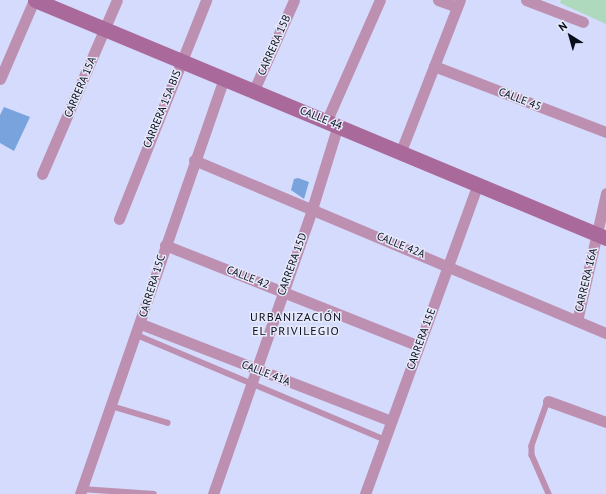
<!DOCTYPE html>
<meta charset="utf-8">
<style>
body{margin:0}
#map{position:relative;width:606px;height:494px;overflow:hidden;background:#d4dbfd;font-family:"PT Sans",sans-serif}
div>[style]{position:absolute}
.green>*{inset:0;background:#afd9bd}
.building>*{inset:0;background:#78a3dd}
.lane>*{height:5.5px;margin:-2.75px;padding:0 2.75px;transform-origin:2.75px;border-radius:2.75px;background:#bd90b1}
.street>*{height:11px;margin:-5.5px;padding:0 5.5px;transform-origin:5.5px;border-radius:5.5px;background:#bd90b1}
.secondary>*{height:15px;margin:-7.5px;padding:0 7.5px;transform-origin:7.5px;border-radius:7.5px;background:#aa699b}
span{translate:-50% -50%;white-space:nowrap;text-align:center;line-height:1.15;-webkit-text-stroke:3px #e6eafb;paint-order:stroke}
.street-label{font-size:11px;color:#090c19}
.neighbourhood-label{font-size:12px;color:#090c19;letter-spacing:1px}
.north{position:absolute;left:550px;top:16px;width:40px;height:40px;-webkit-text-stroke:3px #e6eafb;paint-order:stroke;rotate:323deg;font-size:11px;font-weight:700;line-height:16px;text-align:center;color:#090c19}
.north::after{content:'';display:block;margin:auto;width:14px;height:18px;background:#090c19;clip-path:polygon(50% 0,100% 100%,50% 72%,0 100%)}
</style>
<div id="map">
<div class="green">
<div style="clip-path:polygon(561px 0,606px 0,606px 24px,560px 3px)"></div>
</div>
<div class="building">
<div style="clip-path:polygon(4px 107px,30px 117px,14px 151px,0 143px,0 115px)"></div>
<div style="clip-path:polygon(298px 178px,309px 182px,304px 199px,291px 190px,294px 179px)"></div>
</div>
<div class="lane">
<div style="left:137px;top:335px;width:269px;rotate:22.9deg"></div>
<div style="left:548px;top:401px;width:48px;rotate:109.6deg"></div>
<div style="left:532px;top:446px;width:9px;rotate:90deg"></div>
<div style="left:532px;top:455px;width:43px;rotate:66.4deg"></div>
<div style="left:111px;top:406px;width:59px;rotate:16.6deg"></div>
<div style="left:82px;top:489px;width:72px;rotate:4deg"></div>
</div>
<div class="street">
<div style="left:438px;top:0;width:20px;rotate:20deg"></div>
<div style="left:526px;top:0;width:61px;rotate:21.1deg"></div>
<div style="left:434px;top:66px;width:184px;rotate:21deg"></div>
<div style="left:0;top:79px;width:86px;rotate:-66.7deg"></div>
<div style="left:254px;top:90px;width:98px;rotate:-66deg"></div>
<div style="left:327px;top:120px;width:131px;rotate:-66.2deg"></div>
<div style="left:401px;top:151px;width:162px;rotate:-68.7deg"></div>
<div style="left:194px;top:160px;width:447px;rotate:22.8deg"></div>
<div style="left:42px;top:174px;width:189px;rotate:-66.7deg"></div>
<div style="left:119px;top:219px;width:236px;rotate:-68.3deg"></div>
<div style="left:165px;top:245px;width:273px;rotate:21.7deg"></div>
<div style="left:577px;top:321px;width:131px;rotate:-77.2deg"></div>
<div style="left:141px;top:324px;width:268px;rotate:21.2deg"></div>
<div style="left:548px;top:401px;width:62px;rotate:19.9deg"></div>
<div style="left:80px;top:494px;width:440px;rotate:-70.9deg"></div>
<div style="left:213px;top:494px;width:302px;rotate:-70.8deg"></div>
<div style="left:312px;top:209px;width:88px;rotate:-72.8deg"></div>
<div style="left:365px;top:494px;width:331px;rotate:-70deg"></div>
</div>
<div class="secondary">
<div style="left:35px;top:0;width:619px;rotate:22.63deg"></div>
</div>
<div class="street-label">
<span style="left:274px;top:45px;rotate:-66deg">CARRERA 15B</span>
<span style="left:80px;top:87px;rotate:-67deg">CARRERA 15A</span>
<span style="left:520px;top:99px;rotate:21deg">CALLE 45</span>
<span style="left:162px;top:109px;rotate:-68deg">CARRERA 15A BIS</span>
<span style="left:321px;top:118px;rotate:22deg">CALLE 44</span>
<span style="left:401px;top:245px;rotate:22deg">CALLE 42A</span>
<span style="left:292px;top:264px;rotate:-70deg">CARRERA 15D</span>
<span style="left:248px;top:277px;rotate:21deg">CALLE 42</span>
<span style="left:586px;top:280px;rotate:-77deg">CARRERA 16A</span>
<span style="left:152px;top:286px;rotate:-73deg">CARRERA 15C</span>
<span style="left:421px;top:339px;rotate:-70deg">CARRERA 15E</span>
<span style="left:266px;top:373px;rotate:21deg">CALLE 41A</span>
</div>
<div class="neighbourhood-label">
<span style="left:296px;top:324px">URBANIZACIÓN<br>EL PRIVILEGIO</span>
</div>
<div class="north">N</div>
</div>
